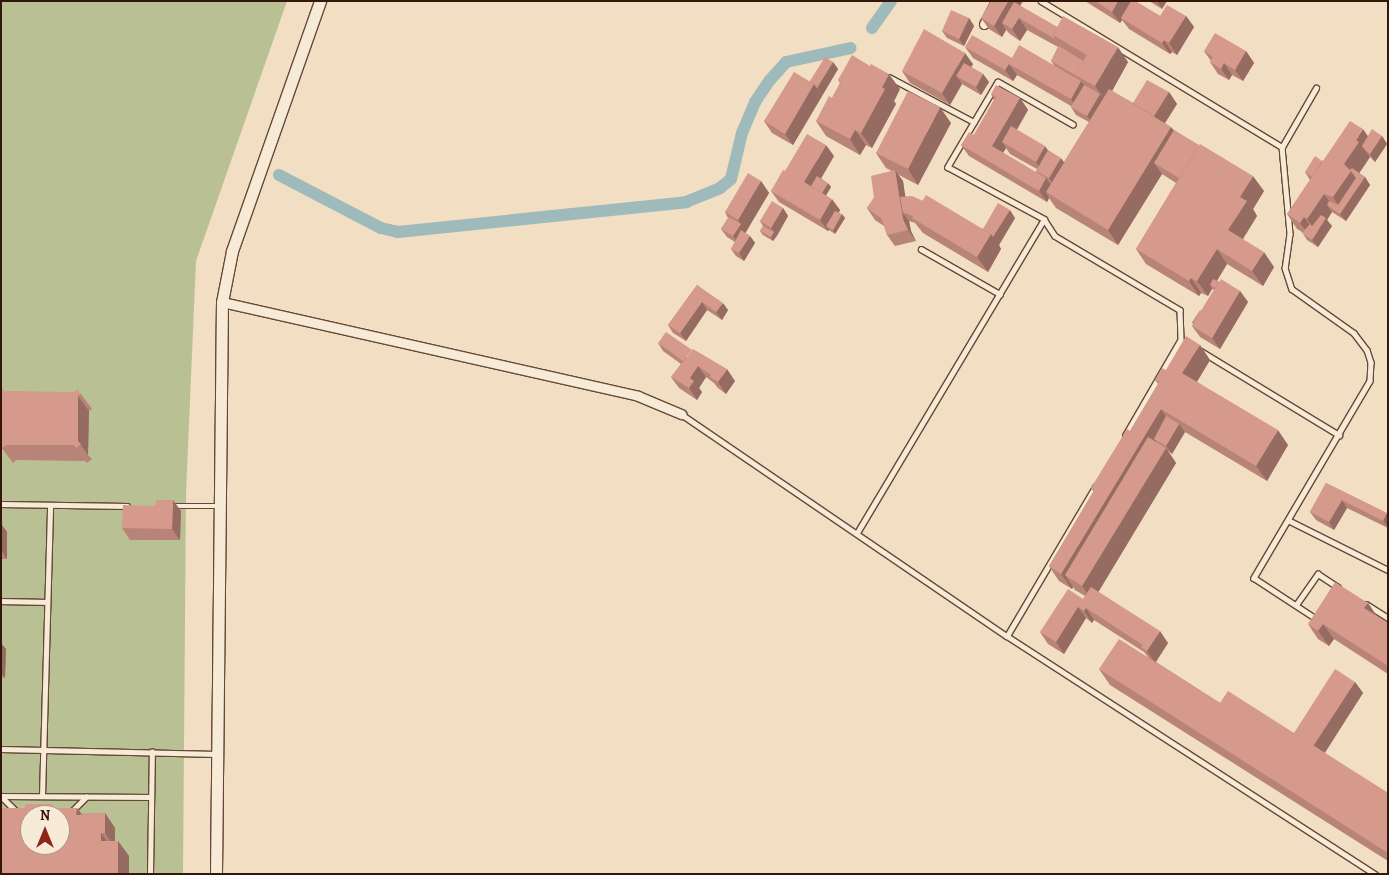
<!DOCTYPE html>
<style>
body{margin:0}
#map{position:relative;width:1389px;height:875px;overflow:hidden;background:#f2dec2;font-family:Alegreya,serif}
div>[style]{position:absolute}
.green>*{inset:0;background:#b9c194}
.canal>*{height:12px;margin:-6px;padding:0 6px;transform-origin:6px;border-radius:6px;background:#9ebabb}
.roads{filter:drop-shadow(1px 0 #644937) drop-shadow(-1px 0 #644937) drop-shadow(0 1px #644937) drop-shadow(0 -1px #644937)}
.service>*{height:4.5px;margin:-2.25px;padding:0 2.25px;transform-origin:2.25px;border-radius:2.25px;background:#f7ead7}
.minor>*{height:9px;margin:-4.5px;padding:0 4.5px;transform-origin:4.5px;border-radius:4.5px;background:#f7ead7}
.tertiary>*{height:11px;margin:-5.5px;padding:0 5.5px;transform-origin:5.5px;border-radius:5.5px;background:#f7ead7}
.wall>*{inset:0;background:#b88478}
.shaded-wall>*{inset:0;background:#966c62}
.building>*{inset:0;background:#d69a8c}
span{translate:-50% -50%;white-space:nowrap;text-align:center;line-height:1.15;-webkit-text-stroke:4.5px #f7ead7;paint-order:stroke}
.frame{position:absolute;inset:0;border:2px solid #351709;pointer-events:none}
.north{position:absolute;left:20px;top:805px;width:50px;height:50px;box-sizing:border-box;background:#f7ead7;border:1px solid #a99685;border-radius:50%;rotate:0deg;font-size:14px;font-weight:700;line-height:20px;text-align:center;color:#351709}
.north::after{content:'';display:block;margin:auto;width:18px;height:22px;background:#8f2418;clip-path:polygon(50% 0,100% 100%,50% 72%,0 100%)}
</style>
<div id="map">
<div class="green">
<div style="clip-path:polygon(evenodd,1px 1px,287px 1px,196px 261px,186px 493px,183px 874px,1px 874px,1px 1px,30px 815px,60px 815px,60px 845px,30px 845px,30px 815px)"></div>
</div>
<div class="canal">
<div style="left:872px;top:28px;width:33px;rotate:-55deg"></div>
<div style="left:279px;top:175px;width:115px;rotate:27.5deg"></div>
<div style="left:381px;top:228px;width:17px;rotate:13deg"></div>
<div style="left:398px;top:232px;width:290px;rotate:-5.9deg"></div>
<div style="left:686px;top:202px;width:37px;rotate:-22deg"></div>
<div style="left:720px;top:188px;width:14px;rotate:-39deg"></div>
<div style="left:731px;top:179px;width:47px;rotate:-76.6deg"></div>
<div style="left:742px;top:133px;width:34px;rotate:-67deg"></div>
<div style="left:755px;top:102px;width:27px;rotate:-56deg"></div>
<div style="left:770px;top:80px;width:24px;rotate:-48deg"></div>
<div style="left:786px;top:62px;width:66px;rotate:-12.2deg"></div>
</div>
<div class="roads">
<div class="service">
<div style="left:1041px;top:1px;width:282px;rotate:31.2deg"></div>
<div style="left:1282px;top:147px;width:68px;rotate:-60deg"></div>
<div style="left:889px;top:77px;width:96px;rotate:27.9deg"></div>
<div style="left:1073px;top:125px;width:86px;rotate:-150.2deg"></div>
<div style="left:998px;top:82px;width:99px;rotate:120.5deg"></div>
<div style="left:948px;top:167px;width:109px;rotate:28.4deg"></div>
<div style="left:1044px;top:219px;width:20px;rotate:57deg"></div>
<div style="left:1055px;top:236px;width:145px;rotate:30.6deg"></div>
<div style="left:1180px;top:310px;width:30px;rotate:88deg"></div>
<div style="left:1181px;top:340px;width:110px;rotate:120.1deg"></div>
<div style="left:1282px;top:147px;width:87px;rotate:84.7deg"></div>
<div style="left:1290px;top:234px;width:34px;rotate:98deg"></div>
<div style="left:1285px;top:268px;width:22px;rotate:72deg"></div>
<div style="left:1292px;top:289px;width:76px;rotate:35.4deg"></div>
<div style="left:1354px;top:333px;width:21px;rotate:53deg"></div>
<div style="left:1367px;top:350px;width:13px;rotate:72deg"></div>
<div style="left:1371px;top:362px;width:19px;rotate:93deg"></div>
<div style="left:1370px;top:381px;width:229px;rotate:120.5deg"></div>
<div style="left:1254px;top:578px;width:69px;rotate:33.2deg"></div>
<div style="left:921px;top:249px;width:91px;rotate:29.7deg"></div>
<div style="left:1201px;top:351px;width:162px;rotate:31.3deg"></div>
<div style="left:681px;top:414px;width:394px;rotate:34.3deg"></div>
<div style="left:1007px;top:636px;width:438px;rotate:32.9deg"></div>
<div style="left:1px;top:504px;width:126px;rotate:0.9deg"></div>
<div style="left:173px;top:506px;width:45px"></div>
<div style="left:1288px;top:520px;width:112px;rotate:26.6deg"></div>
<div style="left:857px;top:533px;width:365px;rotate:-59.2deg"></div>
<div style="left:1px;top:601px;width:46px;rotate:1.2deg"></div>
<div style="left:1366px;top:604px;width:26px;rotate:32deg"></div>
<div style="left:1296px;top:605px;width:38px;rotate:-55deg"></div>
<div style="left:1318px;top:574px;width:24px;rotate:33deg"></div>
<div style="left:1007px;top:636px;width:173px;rotate:-59.4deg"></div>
<div style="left:1px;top:749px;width:216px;rotate:1.3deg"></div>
<div style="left:1px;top:796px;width:150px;rotate:0.4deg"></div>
<div style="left:1px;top:796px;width:21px;rotate:45deg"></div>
<div style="left:42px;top:796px;width:289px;rotate:-88.4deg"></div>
<div style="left:72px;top:811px;width:20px;rotate:-45deg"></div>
<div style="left:150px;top:874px;width:122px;rotate:-89.1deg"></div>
</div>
<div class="minor">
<div style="left:984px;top:24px;width:26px;rotate:-62deg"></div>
<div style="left:222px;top:302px;width:426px;rotate:12.7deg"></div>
<div style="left:638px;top:396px;width:47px;rotate:22.7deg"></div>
</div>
<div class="tertiary">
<div style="left:216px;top:874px;width:572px;rotate:-89.4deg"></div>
<div style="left:222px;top:302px;width:52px;rotate:-78.9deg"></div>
<div style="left:232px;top:251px;width:265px;rotate:-70.6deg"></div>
</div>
</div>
<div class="wall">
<div style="clip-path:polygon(1085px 1px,1135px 1px,1160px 16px,1186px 16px,1194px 27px,1177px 55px,1172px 52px,1170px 54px,1129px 29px,1122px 20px,1120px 23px)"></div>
<div style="clip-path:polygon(1149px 1px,1167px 1px,1162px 9px)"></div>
<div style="clip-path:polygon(evenodd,1020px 6px,1057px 27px,1128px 62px,1112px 91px,1133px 103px,1169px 92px,1177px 104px,1165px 123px,1174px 130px,1264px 191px,1253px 209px,1257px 216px,1243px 239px,1274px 267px,1263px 286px,1227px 264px,1217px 281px,1240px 291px,1248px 302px,1220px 349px,1200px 337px,1192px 326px,1193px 324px,1192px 322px,1201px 311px,1214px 290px,1212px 289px,1208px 296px,1201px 293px,1199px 296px,1146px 264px,1136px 249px,1176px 183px,1162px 174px,1118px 245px,1056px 208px,1049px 198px,1047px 202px,969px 156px,961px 145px,974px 135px,994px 100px,991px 94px,1020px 98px,1028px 110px,1017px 130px,1048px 150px,1064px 162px,1089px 122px,1076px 115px,1071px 107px,1071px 106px,1017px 75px,1013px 81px,973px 58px,965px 47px,1012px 58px,1054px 65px,1051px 61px,1058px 47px,1027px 30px,1020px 41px,1010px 34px,1006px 30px,1002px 37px,989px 29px,981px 18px,1020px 6px,1006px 148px,1010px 154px,1037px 169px,1036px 171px,1037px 173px,1003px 153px,1006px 148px)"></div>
<div style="clip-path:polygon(969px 18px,974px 26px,964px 46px,947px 38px,942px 31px)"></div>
<div style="clip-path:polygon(1204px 51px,1246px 51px,1254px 63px,1243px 81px,1232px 75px,1229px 80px,1218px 74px,1210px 62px,1211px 61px)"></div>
<div style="clip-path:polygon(833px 62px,838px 69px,793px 145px,772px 133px,764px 121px)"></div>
<div style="clip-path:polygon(973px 64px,971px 67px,983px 74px,989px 82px,981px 95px,962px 84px,950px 105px,910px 83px,902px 71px)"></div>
<div style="clip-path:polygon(838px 80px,900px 89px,894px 101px,896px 104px,872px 148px,866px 145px,860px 155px,826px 136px,816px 121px,832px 98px,840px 83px)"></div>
<div style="clip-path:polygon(951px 123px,918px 185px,897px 174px,903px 181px,905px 196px,983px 229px,1015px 218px,999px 245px,1001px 249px,988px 272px,923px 233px,915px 223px,909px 221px,911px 231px,916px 241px,895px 246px,887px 235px,884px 226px,875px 220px,867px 208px,892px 171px,886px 168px,876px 153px)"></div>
<div style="clip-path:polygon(1368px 136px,1382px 136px,1387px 144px,1375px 162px,1370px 157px,1359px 173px,1365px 177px,1370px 185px,1346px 221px,1332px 212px,1327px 220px,1332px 226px,1318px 247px,1307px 240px,1302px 232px,1297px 229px,1287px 214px,1310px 180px,1305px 172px,1322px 161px)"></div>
<div style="clip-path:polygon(834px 156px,821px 178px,831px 187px,826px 195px,840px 210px,839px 213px,845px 218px,835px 234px,829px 230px,828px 231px,779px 202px,771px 191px,785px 171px)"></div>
<div style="clip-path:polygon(761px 181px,769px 193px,745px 233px,750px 236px,755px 243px,744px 261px,736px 256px,731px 249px,735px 242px,727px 237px,721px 229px,728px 218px,725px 212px)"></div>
<div style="clip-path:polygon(783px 208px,788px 216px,773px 241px,763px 235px,760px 231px,763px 226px,760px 221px)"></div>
<div style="clip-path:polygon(697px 285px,728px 310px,722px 320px,707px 310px,686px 341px,673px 333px,668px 325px)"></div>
<div style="clip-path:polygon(658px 343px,735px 381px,726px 394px,718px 388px,714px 383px,706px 377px,699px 388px,702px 392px,697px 400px,679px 388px,671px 377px,681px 364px,663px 351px)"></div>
<div style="clip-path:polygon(1200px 345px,1210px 360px,1197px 382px,1288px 445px,1267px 481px,1185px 432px,1172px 454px,1168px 451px,1176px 463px,1098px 592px,1168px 643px,1156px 662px,1220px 703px,1294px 733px,1355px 682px,1363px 693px,1324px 753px,1388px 793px,1388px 861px,1110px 685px,1099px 669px,1148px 657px,1144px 652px,1094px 620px,1092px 623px,1086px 618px,1064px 654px,1048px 644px,1040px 632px,1083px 599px,1085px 596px,1075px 590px,1073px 587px,1072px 589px,1059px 581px,1049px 566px,1094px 492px,1091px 488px,1130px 431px,1158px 384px,1155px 380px,1166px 370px)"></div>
<div style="clip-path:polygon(5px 391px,81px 394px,92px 409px,89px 411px,88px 455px,92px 459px,87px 463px,85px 461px,16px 460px,13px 463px,1px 447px)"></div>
<div style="clip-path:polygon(1326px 483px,1388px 514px,1388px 528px,1347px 508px,1334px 530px,1316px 520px,1310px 512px)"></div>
<div style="clip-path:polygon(155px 506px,181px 511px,180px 540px,130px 540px,122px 528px)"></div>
<div style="clip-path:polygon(1px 524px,7px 532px,7px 559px,1px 559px)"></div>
<div style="clip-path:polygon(1368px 603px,1377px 616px,1388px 623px,1388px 674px,1334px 639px,1329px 646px,1318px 639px,1308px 624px)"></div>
<div style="clip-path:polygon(1px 643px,6px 649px,5px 678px,1px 677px)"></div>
<div style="clip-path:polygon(54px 808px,77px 808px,82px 814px,105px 813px,115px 828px,115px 841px,118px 841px,129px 856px,129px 874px,1px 874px)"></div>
</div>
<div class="shaded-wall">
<div style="clip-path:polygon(1008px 1px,1023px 1px,1008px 27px,1002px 23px,1006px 30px,1002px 37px,994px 26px)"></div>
<div style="clip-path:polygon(1118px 1px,1133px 1px,1121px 18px,1122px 20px,1120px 23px,1112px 12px)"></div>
<div style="clip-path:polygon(1157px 1px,1167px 1px,1162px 9px)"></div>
<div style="clip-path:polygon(1186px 16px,1194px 27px,1177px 55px,1169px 43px)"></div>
<div style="clip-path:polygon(969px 18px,974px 26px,964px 46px,959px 39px)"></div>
<div style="clip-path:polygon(1019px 18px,1027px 30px,1020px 41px,1012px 29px)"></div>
<div style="clip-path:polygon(1164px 40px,1172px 52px,1170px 54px,1162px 43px)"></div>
<div style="clip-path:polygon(1118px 47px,1128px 62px,1106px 102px,1095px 86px)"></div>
<div style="clip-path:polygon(1246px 51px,1254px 63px,1243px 81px,1235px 70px)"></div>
<div style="clip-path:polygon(965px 53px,973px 64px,964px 80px,956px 76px,962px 84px,950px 105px,942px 93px)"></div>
<div style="clip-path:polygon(833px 62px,838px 69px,822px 96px,817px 88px)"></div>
<div style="clip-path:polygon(1224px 63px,1232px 75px,1229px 80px,1221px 69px)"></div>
<div style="clip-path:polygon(1009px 64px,1017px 75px,1013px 81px,1005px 70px)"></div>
<div style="clip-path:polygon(889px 74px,900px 89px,894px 101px,896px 104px,872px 148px,861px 133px,882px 87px)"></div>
<div style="clip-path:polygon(983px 74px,989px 82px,981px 95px,976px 87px)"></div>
<div style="clip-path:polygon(1081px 81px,1089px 92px,1079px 111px,1071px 99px)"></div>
<div style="clip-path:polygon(814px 84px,822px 96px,793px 145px,785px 134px)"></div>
<div style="clip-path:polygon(1169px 92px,1177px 104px,1161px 129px,1153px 118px)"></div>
<div style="clip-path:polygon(1100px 94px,1106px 102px,1093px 124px,1087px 116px)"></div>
<div style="clip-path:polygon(1020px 98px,1028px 110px,1007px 145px,1002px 142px,1006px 148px,1000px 158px,992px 146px)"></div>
<div style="clip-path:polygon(940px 107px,951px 123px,918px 185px,908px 169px)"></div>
<div style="clip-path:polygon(1171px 127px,1182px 142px,1154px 163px,1162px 174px,1118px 245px,1108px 230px)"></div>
<div style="clip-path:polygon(1363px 129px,1374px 145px,1365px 150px,1370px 157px,1356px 178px,1365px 177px,1370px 185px,1346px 221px,1340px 214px,1342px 211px,1333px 197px,1344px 164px,1356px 140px)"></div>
<div style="clip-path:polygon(855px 130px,866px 145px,860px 155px,850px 139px)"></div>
<div style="clip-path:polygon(1382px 136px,1387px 144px,1375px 162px,1370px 154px)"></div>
<div style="clip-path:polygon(826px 145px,834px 156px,815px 189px,804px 182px)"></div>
<div style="clip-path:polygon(1045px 146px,1053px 158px,1044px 174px,1036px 162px)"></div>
<div style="clip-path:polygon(1061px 158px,1066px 165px,1054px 186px,1049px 178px)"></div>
<div style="clip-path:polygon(895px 170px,903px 181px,908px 215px,903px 213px,909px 221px,911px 231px,916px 241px,908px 230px,903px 219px)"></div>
<div style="clip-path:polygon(1253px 176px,1264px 191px,1253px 209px,1257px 216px,1239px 245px,1228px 230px,1240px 197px)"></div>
<div style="clip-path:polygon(1046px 178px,1054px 189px,1046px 192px,1049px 198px,1047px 202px,1039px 191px)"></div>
<div style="clip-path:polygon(761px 181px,769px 193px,739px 244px,733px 236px,741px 224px,738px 220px)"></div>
<div style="clip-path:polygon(828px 183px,831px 187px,825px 197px,822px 193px)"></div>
<div style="clip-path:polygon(1324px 194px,1335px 209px,1327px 205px,1332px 212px,1327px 220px,1332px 226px,1318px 247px,1312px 240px,1317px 233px,1307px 219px)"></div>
<div style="clip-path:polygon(832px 199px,840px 210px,830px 228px,826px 226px,829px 230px,828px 231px,820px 220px)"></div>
<div style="clip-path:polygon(783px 208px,788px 216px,777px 236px,771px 228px)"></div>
<div style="clip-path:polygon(1010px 210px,1015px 218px,999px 245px,1001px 249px,988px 272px,977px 257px,991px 234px)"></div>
<div style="clip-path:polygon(842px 214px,845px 218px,835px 234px,833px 230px)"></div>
<div style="clip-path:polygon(1304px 217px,1315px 232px,1311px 238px,1300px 223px)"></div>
<div style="clip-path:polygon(774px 232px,777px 236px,773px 241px,771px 237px)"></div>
<div style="clip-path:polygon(750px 236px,755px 243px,744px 261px,739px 253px)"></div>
<div style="clip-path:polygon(1217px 249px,1227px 264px,1213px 287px,1210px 285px,1212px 289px,1208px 296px,1197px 281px)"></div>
<div style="clip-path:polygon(1264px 252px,1274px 267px,1263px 286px,1252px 271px)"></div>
<div style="clip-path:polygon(1191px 278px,1201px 293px,1199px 296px,1189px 281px)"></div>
<div style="clip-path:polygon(1240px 291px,1248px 302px,1220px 349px,1212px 338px)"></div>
<div style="clip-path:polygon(702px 302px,707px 310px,686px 341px,680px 333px)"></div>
<div style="clip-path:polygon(723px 303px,728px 310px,722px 320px,716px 312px)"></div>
<div style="clip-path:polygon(1200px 345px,1210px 360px,1193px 388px,1182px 373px)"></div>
<div style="clip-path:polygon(698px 366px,706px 377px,699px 388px,702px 392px,697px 400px,689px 388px,690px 378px)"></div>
<div style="clip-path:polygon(727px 369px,735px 381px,726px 394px,718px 382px)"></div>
<div style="clip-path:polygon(78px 396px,89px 411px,88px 455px,78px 441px)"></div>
<div style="clip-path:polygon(1161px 409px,1171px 424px,1154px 439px,1159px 445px,1065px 575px,1073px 587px,1072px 589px,1061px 574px)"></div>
<div style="clip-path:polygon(1179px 424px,1185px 432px,1172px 454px,1166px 446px)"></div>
<div style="clip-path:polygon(1278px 430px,1288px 445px,1267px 481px,1256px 466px)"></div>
<div style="clip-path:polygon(1166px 448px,1176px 463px,1093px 601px,1082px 586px)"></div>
<div style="clip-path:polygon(173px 500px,181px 511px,180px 540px,172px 529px)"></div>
<div style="clip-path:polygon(1342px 500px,1347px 508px,1334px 530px,1329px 522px)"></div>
<div style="clip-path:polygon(1387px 513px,1388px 514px,1388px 527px,1383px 521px)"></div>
<div style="clip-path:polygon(1px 524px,7px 532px,7px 559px,1px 550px)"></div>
<div style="clip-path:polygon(1368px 603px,1378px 618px,1364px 608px)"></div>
<div style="clip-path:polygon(1078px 607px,1086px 618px,1064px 654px,1056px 642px)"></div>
<div style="clip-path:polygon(1086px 608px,1094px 620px,1092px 623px,1084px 611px)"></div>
<div style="clip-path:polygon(1323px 624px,1334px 639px,1329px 646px,1318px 631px)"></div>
<div style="clip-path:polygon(1160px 631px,1168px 643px,1155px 663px,1147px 651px)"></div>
<div style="clip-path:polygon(1px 643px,6px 649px,5px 678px,1px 672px)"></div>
<div style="clip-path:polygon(1355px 682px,1363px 693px,1321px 759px,1313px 747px)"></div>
<div style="clip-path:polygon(77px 808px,88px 823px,76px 815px)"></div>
<div style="clip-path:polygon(105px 813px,115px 828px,115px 848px,105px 833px)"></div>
<div style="clip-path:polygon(101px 833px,112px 848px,101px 841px)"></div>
<div style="clip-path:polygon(118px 841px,129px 856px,129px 874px,118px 874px)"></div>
</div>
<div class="building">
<div style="clip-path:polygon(991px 1px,1008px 1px,994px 26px,981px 18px)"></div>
<div style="clip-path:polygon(1095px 1px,1118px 1px,1112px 12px)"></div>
<div style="clip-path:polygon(1131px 1px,1135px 1px,1160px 16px,1167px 5px,1186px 16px,1169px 43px,1164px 40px,1162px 43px,1121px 18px)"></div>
<div style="clip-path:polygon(1014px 2px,1057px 27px,1053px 35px,1055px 39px,1019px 18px,1012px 29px,1002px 23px)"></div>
<div style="clip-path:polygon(951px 10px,969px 18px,959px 39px,942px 31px)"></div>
<div style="clip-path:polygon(1063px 16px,1118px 47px,1095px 86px,1075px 75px,1087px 55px,1053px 35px)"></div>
<div style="clip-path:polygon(924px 29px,965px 53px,942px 93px,902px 71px)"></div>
<div style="clip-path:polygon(1215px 33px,1246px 51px,1235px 70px,1224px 63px,1221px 69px,1210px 62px,1213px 57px,1204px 51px)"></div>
<div style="clip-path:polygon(972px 35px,1012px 58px,1019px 45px,1081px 81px,1071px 99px,1009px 64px,1005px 70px,965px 47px)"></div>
<div style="clip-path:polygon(1059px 46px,1083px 61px,1075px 75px,1051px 61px)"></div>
<div style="clip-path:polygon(852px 55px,870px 66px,871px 64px,889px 74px,882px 87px,885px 89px,861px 133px,855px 130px,850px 139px,816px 121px,829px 96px,832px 98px,841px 82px,838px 80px)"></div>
<div style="clip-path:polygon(825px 57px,833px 62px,817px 88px,814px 84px,810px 81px)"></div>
<div style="clip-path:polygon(964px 63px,983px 74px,976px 87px,956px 76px)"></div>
<div style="clip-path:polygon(794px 72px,814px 84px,785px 134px,764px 121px)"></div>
<div style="clip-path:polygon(1147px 80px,1169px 92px,1154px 116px,1133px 103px)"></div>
<div style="clip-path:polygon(996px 85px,1020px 98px,992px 146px,1046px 178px,1039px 191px,961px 145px,969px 132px,974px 135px,996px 97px,991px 94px)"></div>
<div style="clip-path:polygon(1084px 85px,1100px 94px,1087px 116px,1071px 107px)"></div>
<div style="clip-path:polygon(1109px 89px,1171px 127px,1108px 230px,1046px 192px)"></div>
<div style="clip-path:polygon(908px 91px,940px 107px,908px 169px,876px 153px)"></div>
<div style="clip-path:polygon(1350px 121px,1363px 129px,1356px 140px,1359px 142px,1344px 164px,1351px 171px,1333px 197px,1324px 194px,1307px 219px,1304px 217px,1300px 223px,1287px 214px)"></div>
<div style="clip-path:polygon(1011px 126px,1045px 146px,1036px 162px,1002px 142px)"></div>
<div style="clip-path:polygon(1372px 129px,1382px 136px,1370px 154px,1365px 150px,1362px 146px)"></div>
<div style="clip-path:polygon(1174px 130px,1199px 145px,1179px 178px,1154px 163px)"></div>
<div style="clip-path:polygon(807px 134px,826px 145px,804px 182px,832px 199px,820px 220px,771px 191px,783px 170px,785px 171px)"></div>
<div style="clip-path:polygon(1200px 144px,1253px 176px,1240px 197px,1247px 201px,1228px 230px,1264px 252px,1252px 271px,1217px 249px,1197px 281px,1191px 278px,1189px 281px,1136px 249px)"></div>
<div style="clip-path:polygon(1048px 150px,1061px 158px,1049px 178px,1036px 171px)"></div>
<div style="clip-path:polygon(1315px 156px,1322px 161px,1312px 177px,1305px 172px)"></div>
<div style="clip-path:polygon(1352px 168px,1365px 177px,1340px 214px,1327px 205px,1329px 201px,1338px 205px,1356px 178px,1350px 170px)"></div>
<div style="clip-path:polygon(895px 170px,903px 219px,908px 230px,887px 235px,882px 219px,867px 208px,874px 198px,871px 176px)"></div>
<div style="clip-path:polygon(748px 173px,761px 181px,738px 220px,725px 212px)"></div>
<div style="clip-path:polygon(817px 176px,828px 183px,822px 193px,811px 186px)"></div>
<div style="clip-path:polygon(926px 195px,991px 234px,977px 257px,912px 218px)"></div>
<div style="clip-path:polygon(912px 196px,923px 201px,913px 216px,903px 213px,900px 197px)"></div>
<div style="clip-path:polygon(772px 201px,783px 208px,771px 228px,760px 221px)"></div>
<div style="clip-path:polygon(998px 203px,1010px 210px,993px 237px,991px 234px,983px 229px)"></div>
<div style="clip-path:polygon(835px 211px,842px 214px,833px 230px,826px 226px)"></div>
<div style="clip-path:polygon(1321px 215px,1326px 218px,1312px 240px,1302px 233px,1310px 224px,1312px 226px)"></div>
<div style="clip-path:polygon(729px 217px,741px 224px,733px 236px,721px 229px)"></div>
<div style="clip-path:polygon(763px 226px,774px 232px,771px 237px,760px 231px)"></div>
<div style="clip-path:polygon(741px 230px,750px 236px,739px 253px,731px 249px)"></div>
<div style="clip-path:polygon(1213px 279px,1219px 282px,1215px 288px,1210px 285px)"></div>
<div style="clip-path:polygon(1221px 279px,1240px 291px,1212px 338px,1192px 326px)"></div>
<div style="clip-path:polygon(697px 285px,723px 303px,716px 312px,702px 302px,680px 333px,668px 325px)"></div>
<div style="clip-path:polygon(1200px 310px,1201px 311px,1193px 323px,1192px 322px)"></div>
<div style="clip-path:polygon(666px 332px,692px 350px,683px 361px,658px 343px)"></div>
<div style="clip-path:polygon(1186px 336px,1200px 345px,1182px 373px,1278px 430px,1256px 466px,1161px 409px,1061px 574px,1049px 566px,1094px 490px,1091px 488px,1127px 429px,1130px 431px)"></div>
<div style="clip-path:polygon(693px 349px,727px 369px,718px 382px,710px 377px,711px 375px,698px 366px,690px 378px,694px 381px,689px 388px,671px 377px)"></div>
<div style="clip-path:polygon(1162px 368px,1166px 370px,1159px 382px,1155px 380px)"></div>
<div style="clip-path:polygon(3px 389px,5px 391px,74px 392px,77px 389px,81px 394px,78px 396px,78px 441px,81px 444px,76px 448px,74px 445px,6px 445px,2px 448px,1px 447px,1px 390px)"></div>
<div style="clip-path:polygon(1166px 416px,1179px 424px,1166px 446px,1154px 439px)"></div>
<div style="clip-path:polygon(1148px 437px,1166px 448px,1082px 586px,1065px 575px)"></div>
<div style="clip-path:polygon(1326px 483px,1387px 513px,1383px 521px,1342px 500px,1329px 522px,1310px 512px)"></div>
<div style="clip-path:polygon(156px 500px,173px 500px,172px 529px,122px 528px,123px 505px,155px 506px)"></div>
<div style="clip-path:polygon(1335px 582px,1368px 603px,1364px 608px,1388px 623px,1388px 666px,1323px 624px,1318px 631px,1308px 624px)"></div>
<div style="clip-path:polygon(1091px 587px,1160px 631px,1147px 651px,1141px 647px,1143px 645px,1086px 608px,1084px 611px,1078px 607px,1056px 642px,1040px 632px,1068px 589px,1083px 599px)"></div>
<div style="clip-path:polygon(1119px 639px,1220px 703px,1228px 691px,1388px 793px,1388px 853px,1099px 669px)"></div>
<div style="clip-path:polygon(1335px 669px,1355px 682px,1313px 746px,1294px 733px)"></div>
<div style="clip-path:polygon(25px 804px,52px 804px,52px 808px,25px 808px)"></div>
<div style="clip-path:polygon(evenodd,1px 808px,77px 808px,76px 815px,105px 813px,105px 833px,101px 833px,101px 841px,118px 841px,118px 874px,1px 874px,1px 808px,30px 815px,60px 815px,60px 845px,30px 845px,30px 815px)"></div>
</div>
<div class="frame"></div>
<div class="north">N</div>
</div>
